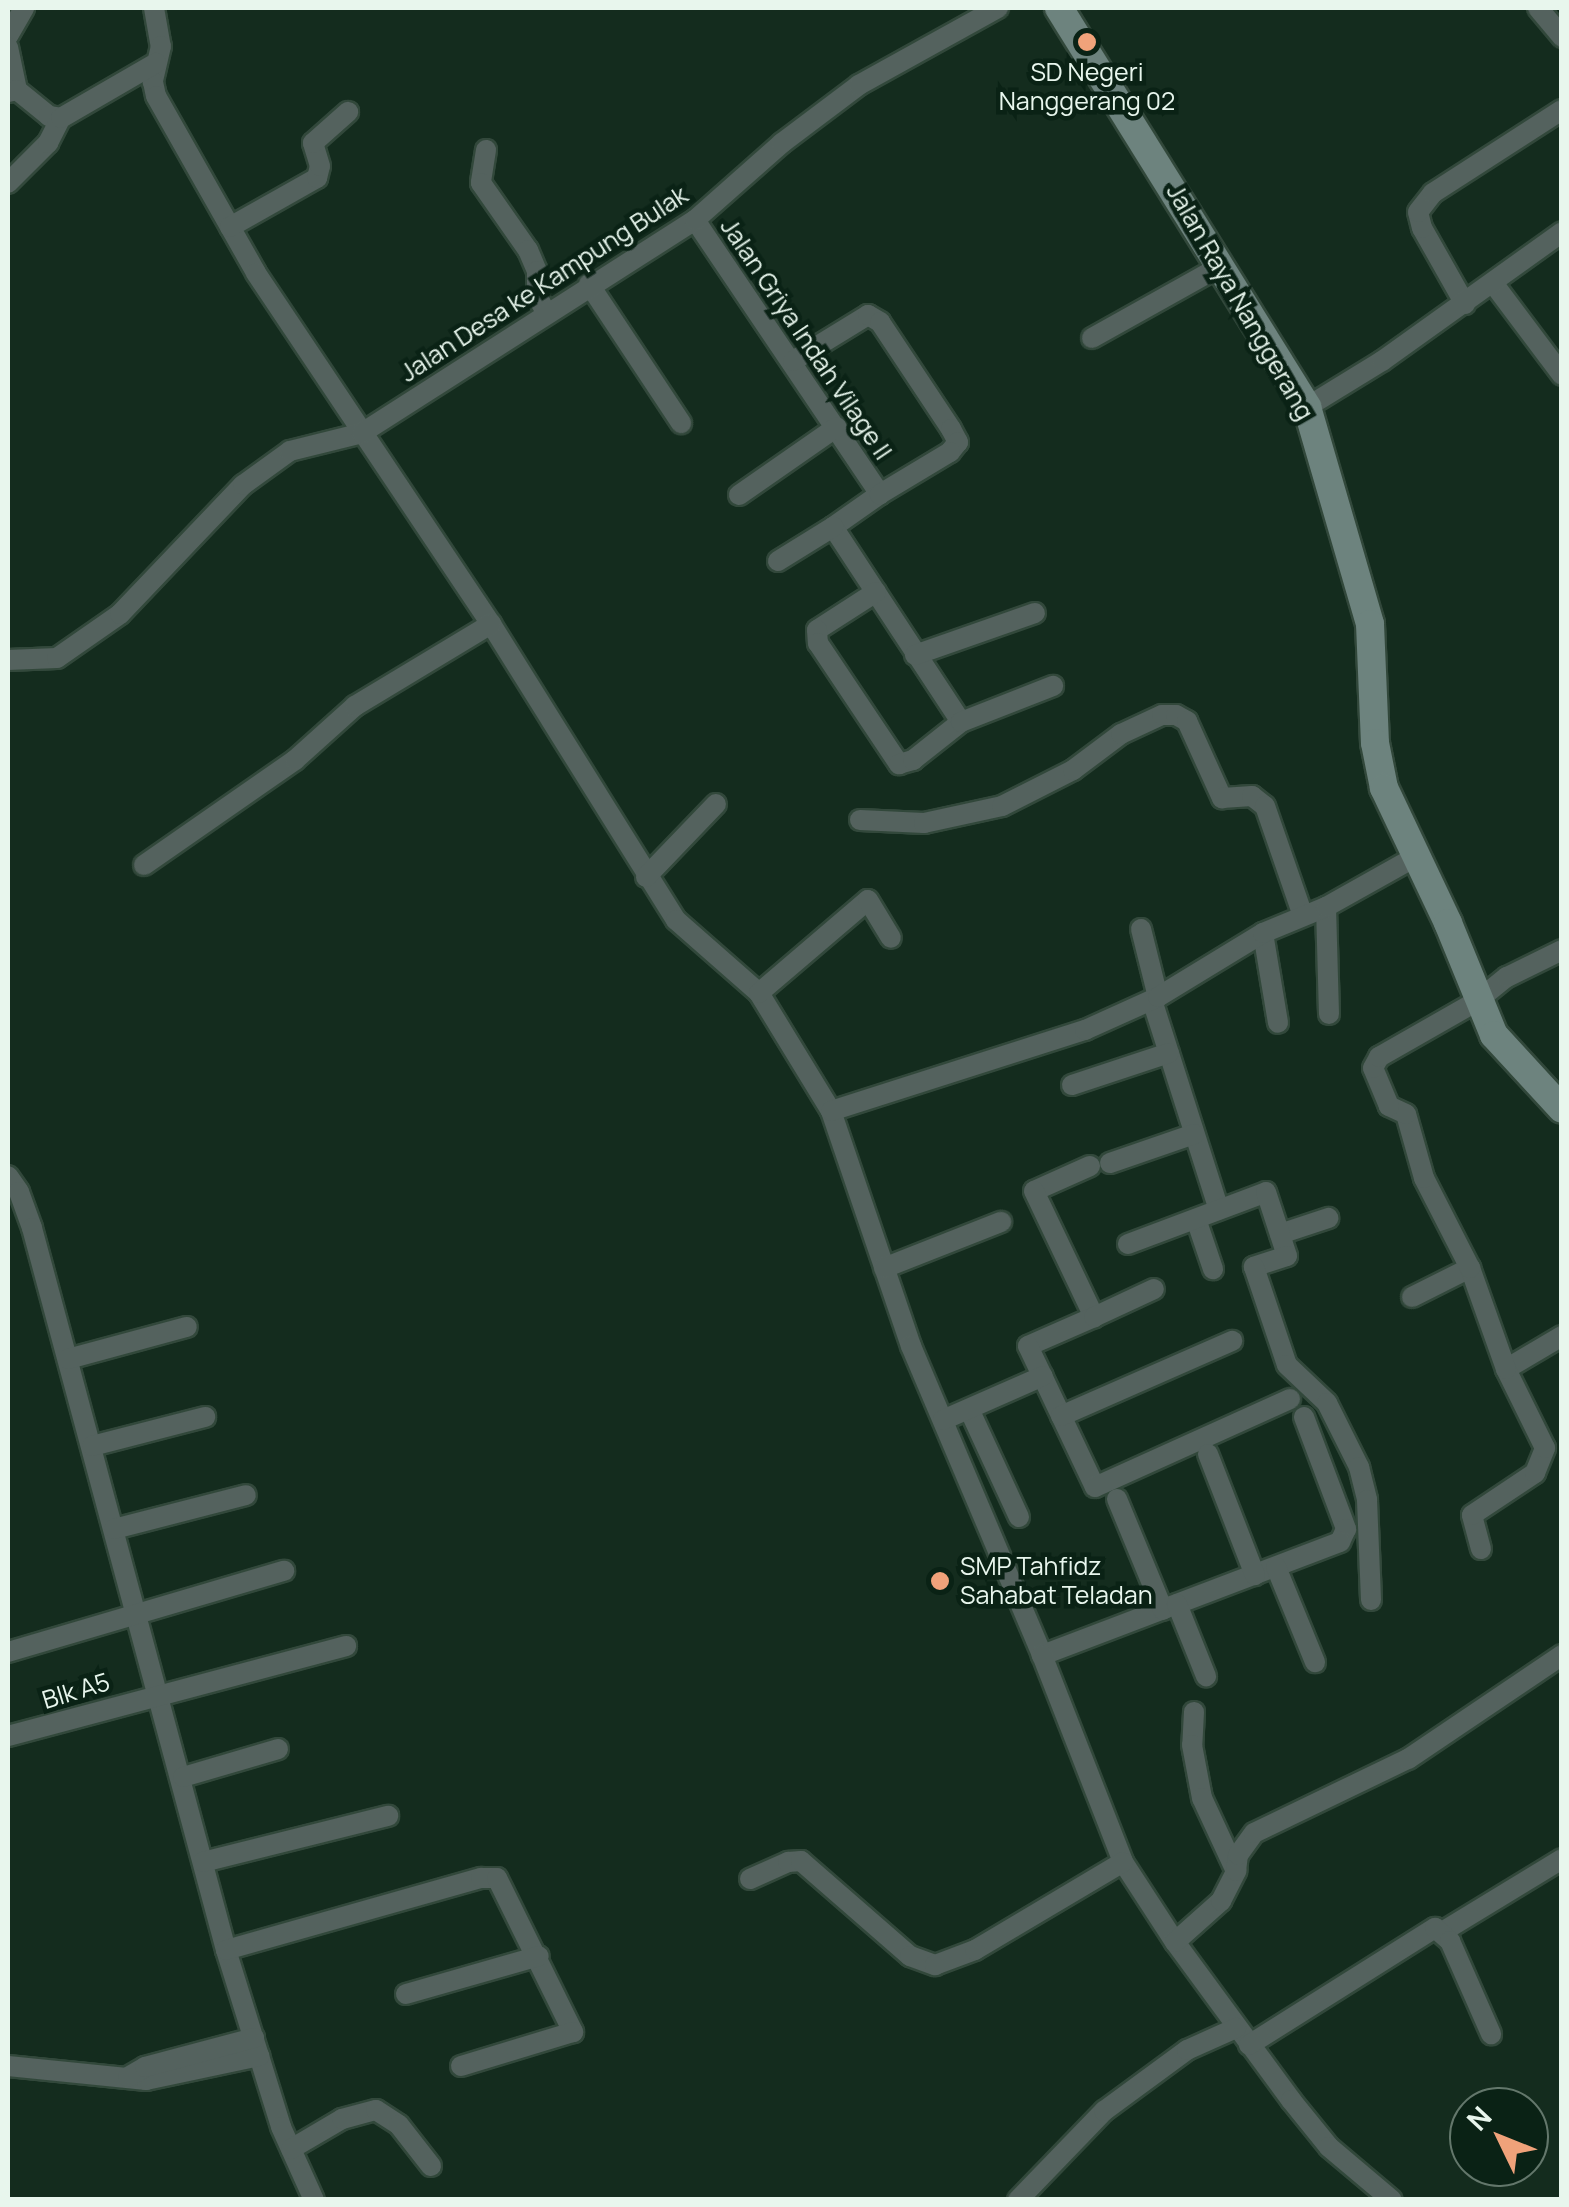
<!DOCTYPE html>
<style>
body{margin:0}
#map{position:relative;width:1569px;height:2207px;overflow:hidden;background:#142c1e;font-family:Manrope,sans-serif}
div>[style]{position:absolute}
.roads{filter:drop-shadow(2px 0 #32483b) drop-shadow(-2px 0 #32483b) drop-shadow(0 2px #32483b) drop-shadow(0 -2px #32483b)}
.street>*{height:20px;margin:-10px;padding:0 10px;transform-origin:10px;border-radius:10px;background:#54625e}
.secondary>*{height:28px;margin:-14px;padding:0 14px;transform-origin:14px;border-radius:14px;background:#6d837e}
.dots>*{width:28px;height:28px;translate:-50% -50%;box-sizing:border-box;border:5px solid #0a2215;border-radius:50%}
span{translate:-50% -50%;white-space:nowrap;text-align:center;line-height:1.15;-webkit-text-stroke:9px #0a2215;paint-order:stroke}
.poi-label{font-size:25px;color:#e8f6ed}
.left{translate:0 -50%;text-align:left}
.street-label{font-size:25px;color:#e8f6ed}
.frame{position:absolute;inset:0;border:10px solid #e8f6ed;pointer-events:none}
.north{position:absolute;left:1449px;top:2087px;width:100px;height:100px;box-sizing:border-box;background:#0a2215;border:2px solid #63776b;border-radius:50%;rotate:313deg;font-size:28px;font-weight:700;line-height:40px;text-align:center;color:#e8f6ed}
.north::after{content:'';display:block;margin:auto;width:35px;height:45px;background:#f0a27a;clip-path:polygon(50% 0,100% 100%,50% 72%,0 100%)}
</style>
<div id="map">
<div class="roads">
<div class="street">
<div style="left:154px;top:8px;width:39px;rotate:80deg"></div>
<div style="left:161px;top:46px;width:37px;rotate:103deg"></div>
<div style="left:153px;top:82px;width:14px;rotate:78deg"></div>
<div style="left:156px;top:96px;width:203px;rotate:60.5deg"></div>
<div style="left:256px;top:273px;width:422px;rotate:56.2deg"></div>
<div style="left:491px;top:624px;width:349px;rotate:58deg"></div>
<div style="left:676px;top:920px;width:111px;rotate:41.3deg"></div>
<div style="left:759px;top:993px;width:138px;rotate:58.6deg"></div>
<div style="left:831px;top:1111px;width:248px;rotate:71.2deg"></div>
<div style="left:911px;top:1346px;width:336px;rotate:67deg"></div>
<div style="left:1538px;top:8px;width:38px;rotate:50deg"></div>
<div style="left:8px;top:36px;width:32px;rotate:-60deg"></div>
<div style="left:8px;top:47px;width:44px;rotate:78.2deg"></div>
<div style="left:17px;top:90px;width:9px;rotate:167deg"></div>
<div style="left:17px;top:90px;width:41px;rotate:39.1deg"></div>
<div style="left:49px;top:116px;width:12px;rotate:9deg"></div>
<div style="left:486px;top:150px;width:33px;rotate:99deg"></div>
<div style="left:481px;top:183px;width:82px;rotate:55deg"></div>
<div style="left:528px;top:250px;width:23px;rotate:67deg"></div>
<div style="left:537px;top:271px;width:25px;rotate:90deg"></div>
<div style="left:537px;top:296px;width:18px;rotate:61deg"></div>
<div style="left:8px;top:183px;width:57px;rotate:-45deg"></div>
<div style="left:48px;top:143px;width:28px;rotate:-63deg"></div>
<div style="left:61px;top:118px;width:110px;rotate:-30.1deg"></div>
<div style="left:695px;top:220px;width:331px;rotate:56deg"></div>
<div style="left:880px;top:494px;width:57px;rotate:144.9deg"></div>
<div style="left:833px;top:527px;width:233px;rotate:56.7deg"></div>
<div style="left:230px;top:227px;width:100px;rotate:-29.4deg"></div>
<div style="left:317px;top:178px;width:12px;rotate:-76deg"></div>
<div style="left:320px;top:166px;width:24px;rotate:-107deg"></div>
<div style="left:313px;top:143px;width:47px;rotate:-41.5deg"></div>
<div style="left:1493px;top:283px;width:115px;rotate:53.1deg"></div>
<div style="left:589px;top:284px;width:167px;rotate:56.5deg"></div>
<div style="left:1465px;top:304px;width:87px;rotate:-119.5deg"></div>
<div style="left:1422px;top:228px;width:16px;rotate:-104deg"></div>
<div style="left:1418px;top:212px;width:24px;rotate:-52deg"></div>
<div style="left:1433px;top:193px;width:153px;rotate:-32.8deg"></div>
<div style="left:1092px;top:338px;width:145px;rotate:-29.2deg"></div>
<div style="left:793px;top:361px;width:88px;rotate:-31.5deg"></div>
<div style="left:868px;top:315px;width:14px;rotate:30deg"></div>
<div style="left:880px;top:322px;width:128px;rotate:56.4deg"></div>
<div style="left:951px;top:429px;width:15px;rotate:62deg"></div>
<div style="left:958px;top:442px;width:13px;rotate:129deg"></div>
<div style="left:950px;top:452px;width:82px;rotate:149deg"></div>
<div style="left:1307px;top:407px;width:88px;rotate:-31.5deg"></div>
<div style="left:1382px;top:361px;width:221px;rotate:-35.6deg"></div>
<div style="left:739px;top:495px;width:119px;rotate:-34.8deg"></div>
<div style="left:778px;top:561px;width:65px;rotate:-31.7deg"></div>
<div style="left:876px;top:592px;width:70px;rotate:147.2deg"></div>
<div style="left:817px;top:630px;width:13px;rotate:86deg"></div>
<div style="left:818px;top:643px;width:146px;rotate:56.2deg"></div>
<div style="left:899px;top:764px;width:15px;rotate:-16deg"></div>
<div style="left:913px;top:760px;width:61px;rotate:-38.4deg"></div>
<div style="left:961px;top:722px;width:99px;rotate:-21.4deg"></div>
<div style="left:915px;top:655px;width:127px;rotate:-19.3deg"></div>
<div style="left:8px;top:660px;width:49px;rotate:-2.3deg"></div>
<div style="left:57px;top:658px;width:77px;rotate:-34.9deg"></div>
<div style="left:120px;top:614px;width:178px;rotate:-46.4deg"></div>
<div style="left:243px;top:485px;width:58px;rotate:-35.9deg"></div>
<div style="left:290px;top:451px;width:74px;rotate:-14deg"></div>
<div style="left:362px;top:433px;width:395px;rotate:-32.6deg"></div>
<div style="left:695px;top:220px;width:116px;rotate:-41.5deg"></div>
<div style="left:782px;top:143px;width:96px;rotate:-37deg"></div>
<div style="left:859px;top:85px;width:159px;rotate:-29deg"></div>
<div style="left:860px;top:820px;width:64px;rotate:2.7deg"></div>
<div style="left:924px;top:823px;width:80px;rotate:-12.3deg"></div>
<div style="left:1002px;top:806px;width:80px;rotate:-26.9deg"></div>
<div style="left:1073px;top:770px;width:60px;rotate:-36.9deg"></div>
<div style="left:1121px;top:734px;width:45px;rotate:-24.9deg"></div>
<div style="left:1162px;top:715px;width:14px"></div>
<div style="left:1176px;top:715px;width:13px;rotate:29deg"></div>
<div style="left:1187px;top:721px;width:85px;rotate:65.6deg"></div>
<div style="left:1222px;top:798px;width:30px;rotate:-4deg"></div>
<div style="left:1252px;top:796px;width:16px;rotate:38deg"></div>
<div style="left:1265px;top:806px;width:116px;rotate:70.9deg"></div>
<div style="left:144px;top:865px;width:184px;rotate:-34.8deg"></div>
<div style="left:295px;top:760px;width:81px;rotate:-42deg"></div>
<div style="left:355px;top:706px;width:159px;rotate:-31.1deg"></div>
<div style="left:646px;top:877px;width:101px;rotate:-46.2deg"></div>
<div style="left:1326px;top:907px;width:107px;rotate:88.4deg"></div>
<div style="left:1141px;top:929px;width:70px;rotate:76deg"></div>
<div style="left:1263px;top:933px;width:91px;rotate:80.5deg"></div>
<div style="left:759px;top:993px;width:143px;rotate:-40.5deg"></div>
<div style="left:868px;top:900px;width:44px;rotate:58.8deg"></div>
<div style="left:1152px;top:1000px;width:220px;rotate:72.3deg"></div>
<div style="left:1072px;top:1085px;width:102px;rotate:-18.3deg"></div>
<div style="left:831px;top:1111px;width:267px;rotate:-17.7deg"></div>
<div style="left:1085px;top:1030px;width:80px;rotate:-24.3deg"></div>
<div style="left:1158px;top:997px;width:123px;rotate:-31.4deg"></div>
<div style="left:1263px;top:933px;width:68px;rotate:-22.4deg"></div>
<div style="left:1326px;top:907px;width:102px;rotate:-29.3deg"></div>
<div style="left:1110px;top:1163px;width:89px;rotate:-19deg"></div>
<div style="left:1090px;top:1166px;width:61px;rotate:155.9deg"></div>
<div style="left:1034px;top:1191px;width:140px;rotate:64.5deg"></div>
<div style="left:1094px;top:1317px;width:72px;rotate:156.3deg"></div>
<div style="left:1028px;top:1346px;width:156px;rotate:64.6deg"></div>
<div style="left:1095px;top:1487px;width:214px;rotate:-24.3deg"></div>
<div style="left:8px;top:1176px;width:19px;rotate:55deg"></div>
<div style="left:19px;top:1192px;width:38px;rotate:70deg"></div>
<div style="left:32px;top:1228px;width:748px;rotate:74.96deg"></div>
<div style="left:226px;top:1950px;width:185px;rotate:72.7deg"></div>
<div style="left:281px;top:2127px;width:80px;rotate:65.7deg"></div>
<div style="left:1196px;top:1219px;width:53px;rotate:71.2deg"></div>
<div style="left:1280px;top:1234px;width:51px;rotate:-18.4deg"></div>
<div style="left:1128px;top:1244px;width:147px;rotate:-20.6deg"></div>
<div style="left:1266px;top:1192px;width:67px;rotate:71.8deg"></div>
<div style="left:1287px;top:1256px;width:35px;rotate:162deg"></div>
<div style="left:1254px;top:1267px;width:103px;rotate:71.4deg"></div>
<div style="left:1287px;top:1365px;width:55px;rotate:43.5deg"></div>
<div style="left:1327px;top:1403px;width:72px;rotate:63.4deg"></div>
<div style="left:1359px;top:1467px;width:34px;rotate:76deg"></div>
<div style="left:1367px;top:1500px;width:100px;rotate:87.7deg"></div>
<div style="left:884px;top:1268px;width:126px;rotate:-21.5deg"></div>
<div style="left:1412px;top:1297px;width:65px;rotate:-26.6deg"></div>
<div style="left:1094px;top:1317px;width:66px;rotate:-25deg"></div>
<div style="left:68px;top:1359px;width:123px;rotate:-15.1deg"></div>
<div style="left:1506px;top:1369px;width:65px;rotate:-30.5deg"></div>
<div style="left:969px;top:1409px;width:119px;rotate:65.2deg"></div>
<div style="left:1061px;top:1416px;width:187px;rotate:-23.7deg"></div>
<div style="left:1304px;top:1417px;width:120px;rotate:69.4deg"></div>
<div style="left:1346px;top:1529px;width:14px;rotate:115deg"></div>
<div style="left:1340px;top:1542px;width:319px;rotate:159.2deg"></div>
<div style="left:1042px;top:1655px;width:222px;rotate:68.6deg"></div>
<div style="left:1123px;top:1862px;width:95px;rotate:57deg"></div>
<div style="left:1175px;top:1942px;width:196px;rotate:53.7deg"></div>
<div style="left:1291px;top:2100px;width:60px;rotate:51deg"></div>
<div style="left:1329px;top:2147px;width:82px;rotate:40.1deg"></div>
<div style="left:943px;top:1420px;width:109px;rotate:-23.7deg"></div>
<div style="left:92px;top:1446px;width:117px;rotate:-14.4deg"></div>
<div style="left:1208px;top:1454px;width:130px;rotate:68.8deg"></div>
<div style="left:1117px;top:1499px;width:120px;rotate:67.5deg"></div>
<div style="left:114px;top:1529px;width:136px;rotate:-14.4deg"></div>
<div style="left:1481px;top:1549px;width:35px;rotate:-105deg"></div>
<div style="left:1472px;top:1515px;width:76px;rotate:-33.7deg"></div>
<div style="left:1535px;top:1473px;width:27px;rotate:-68deg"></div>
<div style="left:1545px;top:1448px;width:88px;rotate:-116.3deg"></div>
<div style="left:1506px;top:1369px;width:107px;rotate:-109.6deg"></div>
<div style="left:1470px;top:1268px;width:101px;rotate:-117.1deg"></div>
<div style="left:1424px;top:1178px;width:66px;rotate:-105.7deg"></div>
<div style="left:1406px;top:1114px;width:19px;rotate:-155deg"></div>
<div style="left:1389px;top:1106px;width:41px;rotate:-112.8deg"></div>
<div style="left:1373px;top:1068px;width:13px;rotate:-61deg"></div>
<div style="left:1379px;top:1057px;width:113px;rotate:-29.7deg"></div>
<div style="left:1477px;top:1001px;width:38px;rotate:-39deg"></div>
<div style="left:1507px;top:977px;width:61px;rotate:-26.1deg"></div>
<div style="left:1276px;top:1567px;width:103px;rotate:67.7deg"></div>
<div style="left:1177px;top:1604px;width:78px;rotate:68.1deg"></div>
<div style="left:8px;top:1652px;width:288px;rotate:-16.4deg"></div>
<div style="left:1194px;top:1712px;width:33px;rotate:93deg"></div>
<div style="left:1192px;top:1745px;width:54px;rotate:79.3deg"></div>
<div style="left:1202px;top:1798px;width:78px;rotate:65.1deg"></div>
<div style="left:8px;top:1736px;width:350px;rotate:-14.9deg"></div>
<div style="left:183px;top:1777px;width:99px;rotate:-16.4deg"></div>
<div style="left:203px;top:1862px;width:191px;rotate:-14deg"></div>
<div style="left:750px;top:1879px;width:42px;rotate:-24.1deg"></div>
<div style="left:788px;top:1862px;width:13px;rotate:-4deg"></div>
<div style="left:801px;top:1861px;width:145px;rotate:41.1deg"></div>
<div style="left:910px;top:1956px;width:27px;rotate:20deg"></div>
<div style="left:935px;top:1965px;width:43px;rotate:-20.6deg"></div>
<div style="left:975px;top:1950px;width:172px;rotate:-30.7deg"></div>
<div style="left:1442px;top:1932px;width:140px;rotate:-31.3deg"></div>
<div style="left:1175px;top:1942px;width:62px;rotate:-41.7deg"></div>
<div style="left:1221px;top:1901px;width:34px;rotate:-63deg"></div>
<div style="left:1236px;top:1871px;width:16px;rotate:-83deg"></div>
<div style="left:1238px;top:1855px;width:27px;rotate:-54deg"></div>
<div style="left:1254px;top:1833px;width:171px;rotate:-25.7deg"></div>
<div style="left:1408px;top:1759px;width:186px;rotate:-34deg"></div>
<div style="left:226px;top:1950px;width:265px;rotate:-15.8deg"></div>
<div style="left:481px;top:1878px;width:16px"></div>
<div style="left:497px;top:1878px;width:172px;rotate:63.7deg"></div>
<div style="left:573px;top:2032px;width:117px;rotate:163.1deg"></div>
<div style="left:406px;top:1994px;width:138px;rotate:-15.9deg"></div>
<div style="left:1249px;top:2045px;width:220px;rotate:-32.2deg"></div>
<div style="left:1435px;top:1928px;width:20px;rotate:41deg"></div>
<div style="left:1450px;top:1941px;width:102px;rotate:66.2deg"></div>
<div style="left:8px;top:2066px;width:139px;rotate:5.8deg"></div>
<div style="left:146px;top:2080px;width:116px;rotate:-12deg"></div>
<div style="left:128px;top:2077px;width:20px;rotate:-30deg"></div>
<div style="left:145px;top:2067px;width:113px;rotate:-14.9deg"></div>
<div style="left:291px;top:2149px;width:59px;rotate:-30.5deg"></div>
<div style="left:342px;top:2119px;width:35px;rotate:-15deg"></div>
<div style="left:376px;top:2110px;width:27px;rotate:33deg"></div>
<div style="left:399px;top:2125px;width:52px;rotate:52deg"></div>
<div style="left:1018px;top:2200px;width:124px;rotate:-46deg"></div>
<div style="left:1104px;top:2111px;width:103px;rotate:-36.3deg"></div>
<div style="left:1187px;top:2050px;width:54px;rotate:-24.2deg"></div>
</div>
<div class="secondary">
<div style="left:1059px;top:8px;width:470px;rotate:58.1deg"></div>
<div style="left:1307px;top:407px;width:226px;rotate:73.8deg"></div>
<div style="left:1370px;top:624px;width:119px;rotate:87.6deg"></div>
<div style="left:1375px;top:743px;width:46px;rotate:78.7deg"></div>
<div style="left:1384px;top:788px;width:149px;rotate:64.6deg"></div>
<div style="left:1448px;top:923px;width:121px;rotate:67.7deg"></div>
<div style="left:1494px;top:1035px;width:100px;rotate:47.4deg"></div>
</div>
</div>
<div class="dots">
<div style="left:1087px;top:42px;background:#f0a27a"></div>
<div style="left:940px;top:1581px;background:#f0a27a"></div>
</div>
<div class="poi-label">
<span style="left:1087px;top:87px">SD Negeri<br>Nanggerang 02</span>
<span class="left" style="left:960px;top:1581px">SMP Tahfidz<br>Sahabat Teladan</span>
</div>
<div class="street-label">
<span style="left:544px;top:284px;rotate:-33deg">Jalan Desa ke Kampung Bulak</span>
<span style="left:1240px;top:302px;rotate:60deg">Jalan Raya Nanggerang</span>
<span style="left:806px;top:339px;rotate:56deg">Jalan Griya Indah Vilage II</span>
<span style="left:76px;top:1691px;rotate:-17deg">Blk A5</span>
</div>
<div class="frame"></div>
<div class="north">N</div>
</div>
